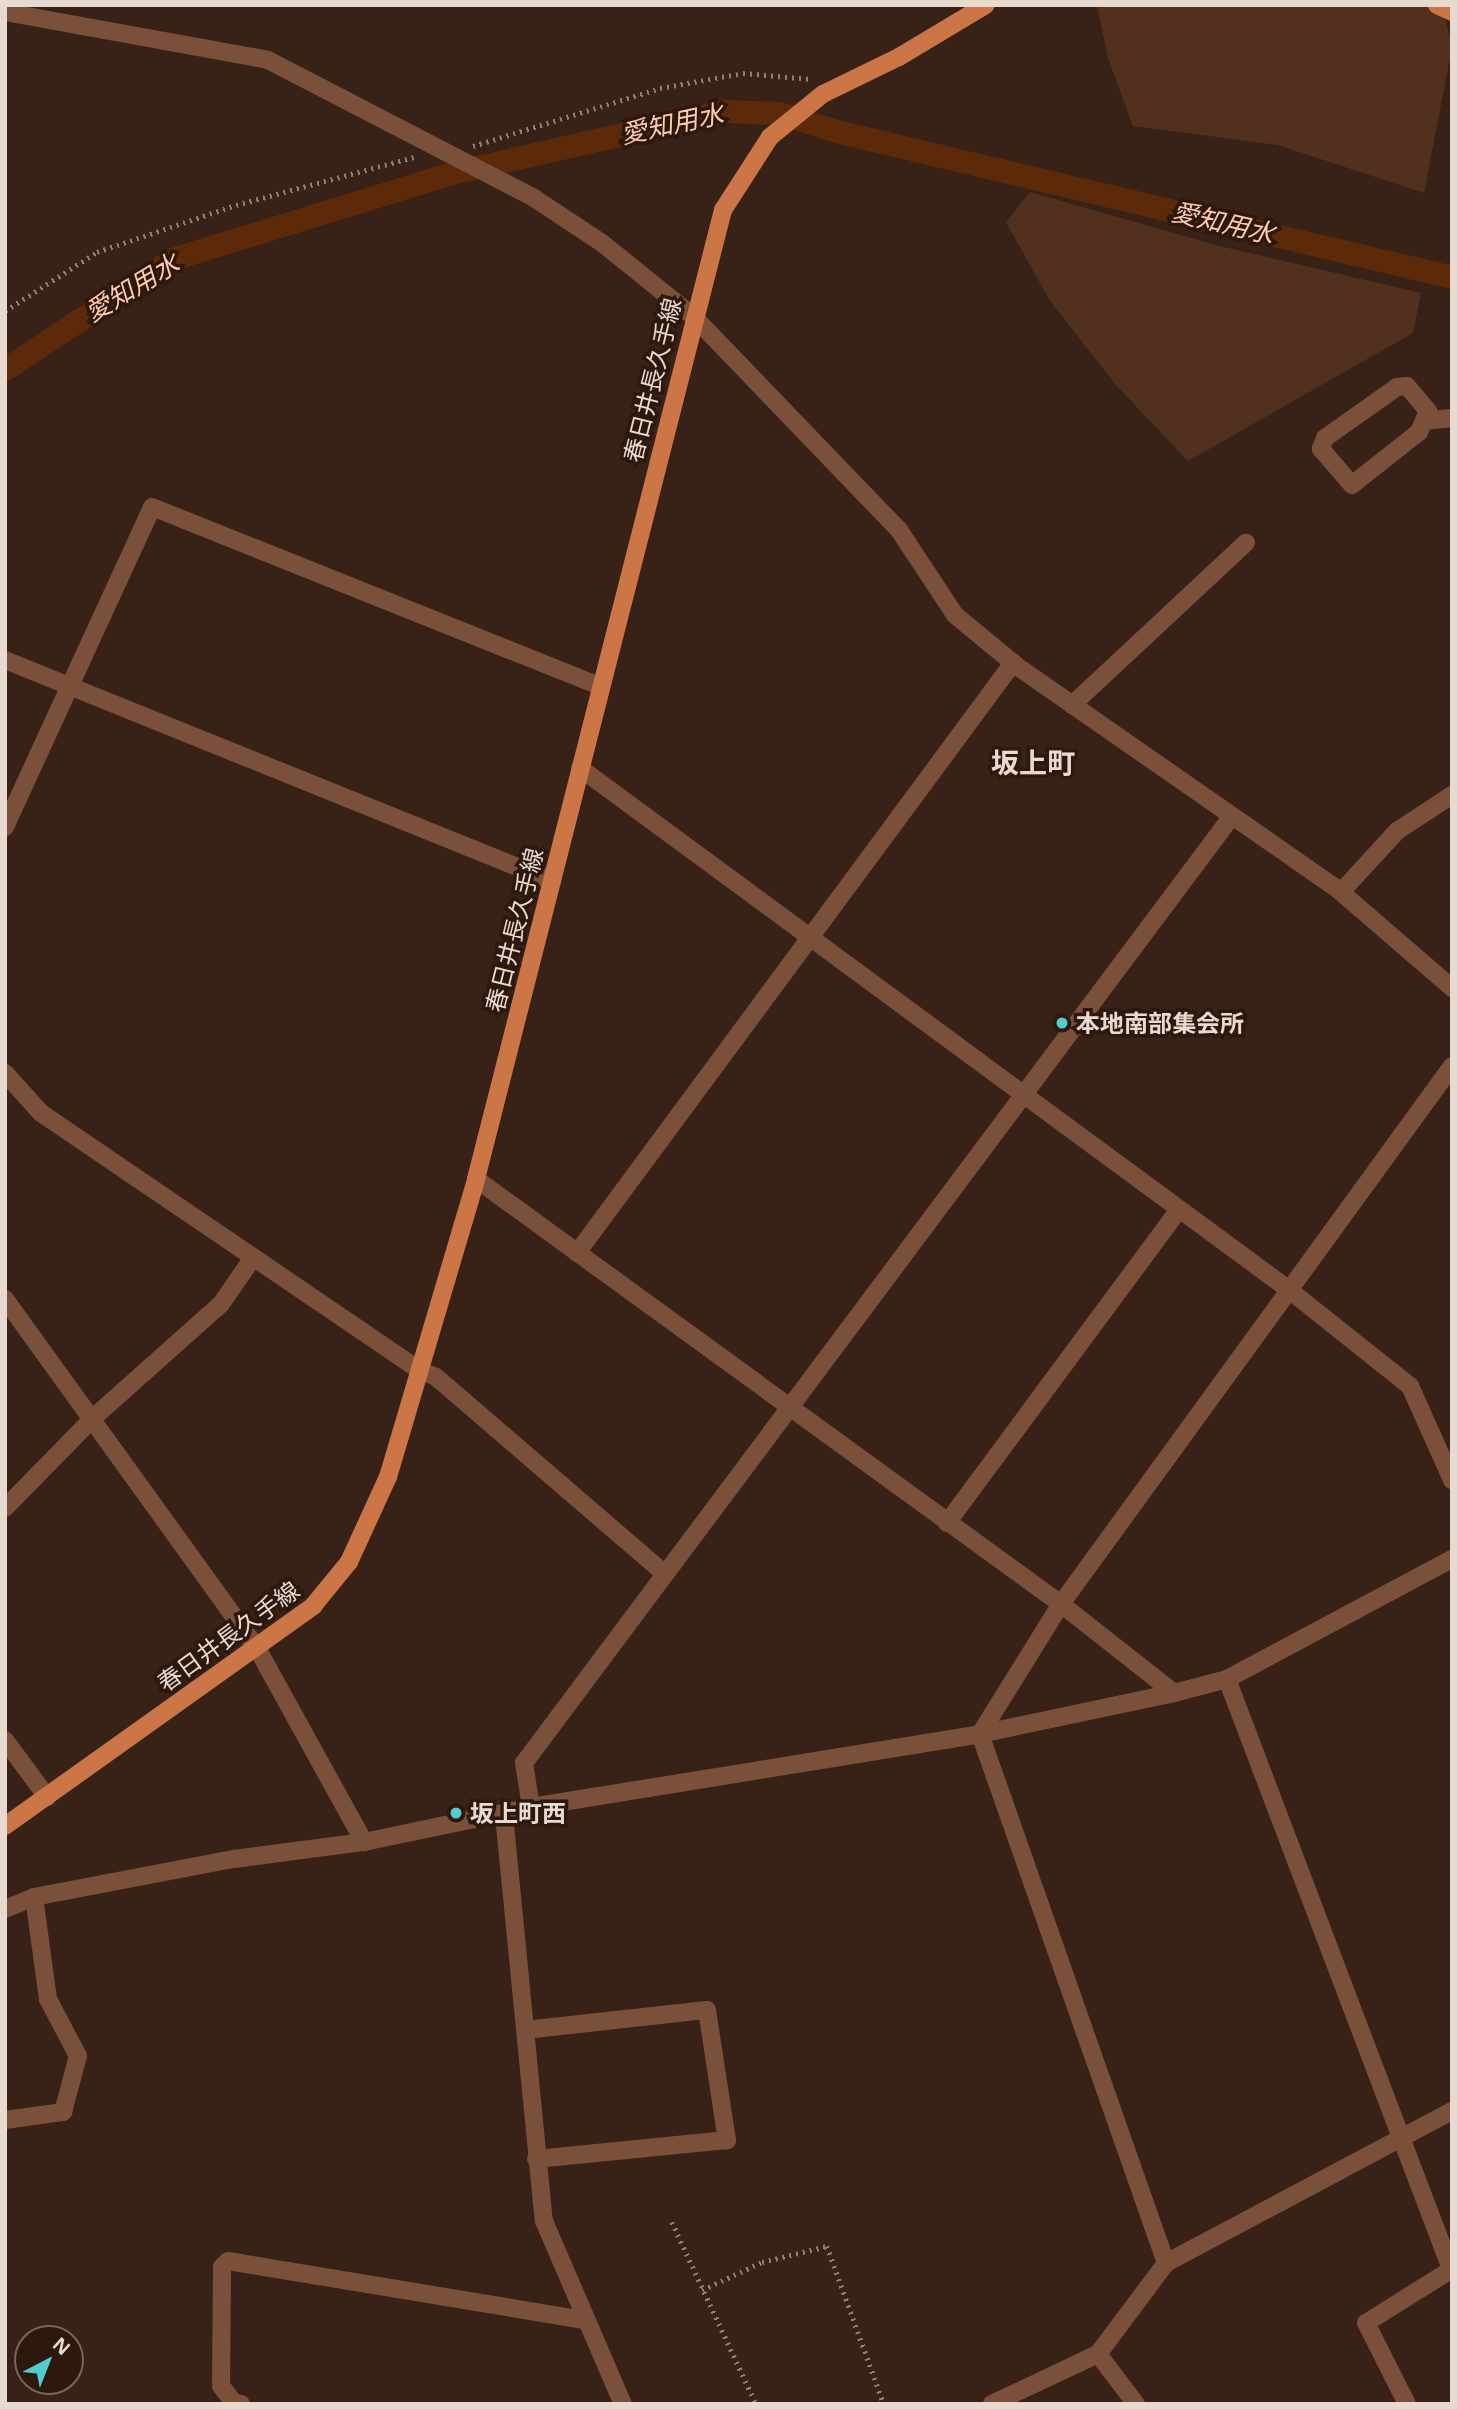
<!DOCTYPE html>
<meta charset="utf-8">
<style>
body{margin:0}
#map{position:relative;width:1457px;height:2409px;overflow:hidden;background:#382217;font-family:"Open Sans","Noto Sans JP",sans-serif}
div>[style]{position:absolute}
.green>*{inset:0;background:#52301e}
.canal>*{height:23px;margin:-11.5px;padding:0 11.5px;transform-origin:11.5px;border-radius:11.5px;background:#5d2a09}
.path>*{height:4.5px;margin-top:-2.25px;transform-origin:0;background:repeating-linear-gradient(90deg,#917f75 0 2px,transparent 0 7px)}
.minor>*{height:18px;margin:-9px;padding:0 9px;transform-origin:9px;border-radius:9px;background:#7b503b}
.tertiary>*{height:18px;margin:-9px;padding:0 9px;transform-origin:9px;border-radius:9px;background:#7b503b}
.primary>*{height:18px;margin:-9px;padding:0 9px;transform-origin:9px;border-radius:9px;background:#cc7647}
.dots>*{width:19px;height:19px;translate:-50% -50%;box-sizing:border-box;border:4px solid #2d180d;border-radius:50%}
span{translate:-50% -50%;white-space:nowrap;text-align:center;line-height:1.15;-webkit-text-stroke:7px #2d180d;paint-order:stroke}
.street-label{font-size:24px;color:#e8d9d1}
.poi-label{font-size:24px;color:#e8d9d1;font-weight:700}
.left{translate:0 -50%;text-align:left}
.water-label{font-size:26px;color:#ffcaaf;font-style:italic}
.quarter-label{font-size:28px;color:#e8d9d1;font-weight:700}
.frame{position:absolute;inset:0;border:7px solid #e8d9d1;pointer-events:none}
.north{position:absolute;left:14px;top:2325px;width:70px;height:70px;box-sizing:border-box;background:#2d180d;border:2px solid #78655b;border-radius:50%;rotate:42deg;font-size:19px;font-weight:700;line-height:28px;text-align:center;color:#e8d9d1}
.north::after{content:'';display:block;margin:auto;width:24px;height:32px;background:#52ccd0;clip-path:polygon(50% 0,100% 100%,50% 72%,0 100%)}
</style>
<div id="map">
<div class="green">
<div style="clip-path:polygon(1097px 5px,1442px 5px,1452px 47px,1424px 193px,1278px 145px,1133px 126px,1108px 58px)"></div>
<div style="clip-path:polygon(1030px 192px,1219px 246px,1421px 293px,1413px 333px,1188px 461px,1116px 385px,1050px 301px,1006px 222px)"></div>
</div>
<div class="canal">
<div style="left:5px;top:369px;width:200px;rotate:-33.4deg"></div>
<div style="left:172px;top:259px;width:292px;rotate:-17.1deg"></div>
<div style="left:451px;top:173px;width:281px;rotate:-12.8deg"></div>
<div style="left:725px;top:111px;width:54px;rotate:2.1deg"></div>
<div style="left:779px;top:113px;width:64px;rotate:17.3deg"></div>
<div style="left:840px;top:132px;width:629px;rotate:13.33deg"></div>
</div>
<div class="path">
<div style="left:473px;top:146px;width:196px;rotate:-17.2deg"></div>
<div style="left:660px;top:88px;width:84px;rotate:-10.2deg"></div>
<div style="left:743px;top:73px;width:68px;rotate:5deg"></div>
<div style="left:5px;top:311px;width:109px;rotate:-32.7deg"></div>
<div style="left:97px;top:252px;width:147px;rotate:-18.7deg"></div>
<div style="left:236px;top:205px;width:184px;rotate:-15.1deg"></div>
<div style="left:672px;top:2222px;width:200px;rotate:65.2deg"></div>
<div style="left:702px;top:2290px;width:66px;rotate:-25deg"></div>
<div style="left:762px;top:2262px;width:67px;rotate:-13.8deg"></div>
<div style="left:827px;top:2246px;width:168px;rotate:70.2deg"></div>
</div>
<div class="minor">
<div style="left:5px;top:12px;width:267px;rotate:10.3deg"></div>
<div style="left:268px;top:60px;width:300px;rotate:27.4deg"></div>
<div style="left:534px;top:198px;width:82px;rotate:33.5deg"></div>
<div style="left:602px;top:243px;width:118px;rotate:38.8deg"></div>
<div style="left:694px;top:317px;width:296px;rotate:46.1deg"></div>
<div style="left:899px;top:530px;width:102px;rotate:56.6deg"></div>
<div style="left:955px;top:615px;width:82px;rotate:39.5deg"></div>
<div style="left:1018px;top:667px;width:386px;rotate:34.8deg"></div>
<div style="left:1335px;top:887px;width:155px;rotate:40.8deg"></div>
<div style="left:1407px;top:386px;width:33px;rotate:50deg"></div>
<div style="left:1428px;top:411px;width:23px;rotate:113deg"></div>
<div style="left:1419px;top:432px;width:85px;rotate:141.7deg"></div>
<div style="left:1352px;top:485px;width:48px;rotate:-130.7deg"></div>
<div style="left:1321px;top:449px;width:12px;rotate:-70deg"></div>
<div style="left:1325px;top:438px;width:88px;rotate:-35.3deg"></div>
<div style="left:1397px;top:387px;width:10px;rotate:-6deg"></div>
<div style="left:1424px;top:421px;width:28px;rotate:-6deg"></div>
<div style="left:5px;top:660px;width:590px;rotate:22deg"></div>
<div style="left:1072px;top:705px;width:238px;rotate:-43deg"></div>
<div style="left:580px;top:768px;width:879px;rotate:36.35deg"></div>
<div style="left:1288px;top:1289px;width:156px;rotate:38.5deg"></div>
<div style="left:1410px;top:1386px;width:103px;rotate:65.9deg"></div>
<div style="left:5px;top:827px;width:352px;rotate:-65.3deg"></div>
<div style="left:152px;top:507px;width:482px;rotate:21.8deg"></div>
<div style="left:1341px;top:892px;width:83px;rotate:-47.4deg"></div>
<div style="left:1397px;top:831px;width:66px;rotate:-33.2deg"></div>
<div style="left:476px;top:1179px;width:723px;rotate:36deg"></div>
<div style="left:1061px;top:1604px;width:144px;rotate:38.2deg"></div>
<div style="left:577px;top:1253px;width:734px;rotate:-53.54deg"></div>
<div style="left:5px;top:1299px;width:430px;rotate:54.2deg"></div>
<div style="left:257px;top:1648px;width:222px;rotate:61.1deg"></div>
<div style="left:419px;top:1370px;width:18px;rotate:22deg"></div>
<div style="left:436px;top:1377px;width:299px;rotate:40.7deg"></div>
<div style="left:5px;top:1508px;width:126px;rotate:-45.6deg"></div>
<div style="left:93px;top:1418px;width:171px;rotate:-41.7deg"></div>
<div style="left:221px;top:1304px;width:55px;rotate:-55.4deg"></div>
<div style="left:947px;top:1523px;width:390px;rotate:-53.5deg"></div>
<div style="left:1227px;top:1679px;width:631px;rotate:69.21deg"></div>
<div style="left:980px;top:1734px;width:153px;rotate:-58.1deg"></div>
<div style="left:1061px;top:1604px;width:665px;rotate:-53.99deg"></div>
<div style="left:980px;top:1734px;width:561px;rotate:70.63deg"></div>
<div style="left:5px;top:1740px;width:71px;rotate:53.6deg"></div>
<div style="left:531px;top:1807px;width:45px;rotate:-99deg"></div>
<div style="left:524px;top:1763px;width:1182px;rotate:-53.22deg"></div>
<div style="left:504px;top:1815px;width:408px;rotate:84.4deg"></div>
<div style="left:544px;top:2221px;width:199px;rotate:66.7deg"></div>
<div style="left:5px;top:1909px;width:31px;rotate:-22deg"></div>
<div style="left:34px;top:1897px;width:204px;rotate:-10.8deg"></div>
<div style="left:234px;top:1859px;width:131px;rotate:-7.5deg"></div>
<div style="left:364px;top:1842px;width:171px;rotate:-11.8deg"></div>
<div style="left:531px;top:1807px;width:455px;rotate:-9.2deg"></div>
<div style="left:980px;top:1734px;width:198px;rotate:-11.9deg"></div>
<div style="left:1174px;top:1693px;width:55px;rotate:-14.8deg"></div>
<div style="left:1227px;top:1679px;width:255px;rotate:-28.1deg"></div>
<div style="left:525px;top:2030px;width:183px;rotate:-6.3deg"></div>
<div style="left:707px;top:2010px;width:132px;rotate:81.3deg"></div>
<div style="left:727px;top:2140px;width:192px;rotate:174.3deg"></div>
<div style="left:5px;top:2120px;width:59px;rotate:-7.9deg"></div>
<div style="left:63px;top:2112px;width:58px;rotate:-75deg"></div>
<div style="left:78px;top:2056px;width:64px;rotate:-117.8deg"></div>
<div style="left:48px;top:1999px;width:103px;rotate:-97.8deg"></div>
<div style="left:1098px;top:2354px;width:63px;rotate:52.8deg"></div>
<div style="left:241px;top:2404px;width:7px;rotate:-172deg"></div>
<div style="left:234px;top:2403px;width:21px;rotate:-127deg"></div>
<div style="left:221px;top:2386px;width:119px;rotate:-89.5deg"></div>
<div style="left:222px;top:2267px;width:8px;rotate:-45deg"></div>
<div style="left:228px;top:2261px;width:363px;rotate:9.4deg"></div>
<div style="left:992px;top:2404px;width:117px;rotate:-25.3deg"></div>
<div style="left:1098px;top:2354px;width:114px;rotate:-53.2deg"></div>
<div style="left:1166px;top:2263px;width:324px;rotate:-28deg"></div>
<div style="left:1407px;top:2404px;width:91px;rotate:-116.8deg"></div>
<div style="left:1366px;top:2323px;width:102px;rotate:-32.1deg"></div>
</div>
<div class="tertiary">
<div style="left:5px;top:1073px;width:54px;rotate:48deg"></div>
<div style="left:41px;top:1113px;width:457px;rotate:34.2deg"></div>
</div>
<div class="primary">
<div style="left:1437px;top:5px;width:17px;rotate:25deg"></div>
<div style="left:5px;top:1826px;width:379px;rotate:-35.5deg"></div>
<div style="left:313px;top:1606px;width:57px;rotate:-50.7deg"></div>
<div style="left:349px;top:1562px;width:94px;rotate:-65.4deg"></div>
<div style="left:388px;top:1477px;width:311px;rotate:-73.5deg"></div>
<div style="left:476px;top:1179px;width:1000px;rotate:-75.7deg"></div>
<div style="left:723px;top:210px;width:87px;rotate:-57.2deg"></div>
<div style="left:770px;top:137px;width:68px;rotate:-39.1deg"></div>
<div style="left:823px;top:94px;width:85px;rotate:-26deg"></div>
<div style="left:899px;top:57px;width:101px;rotate:-30.9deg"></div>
</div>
<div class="dots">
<div style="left:1062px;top:1023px;background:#52ccd0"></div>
<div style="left:456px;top:1813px;background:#52ccd0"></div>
</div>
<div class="street-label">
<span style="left:652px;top:380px;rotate:-76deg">春日井長久手線</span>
<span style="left:514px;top:930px;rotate:-76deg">春日井長久手線</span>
<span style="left:228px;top:1636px;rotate:-36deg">春日井長久手線</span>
</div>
<div class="poi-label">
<span class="left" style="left:1076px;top:1023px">本地南部集会所</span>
<span class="left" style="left:470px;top:1813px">坂上町西</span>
</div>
<div class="water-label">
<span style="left:672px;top:124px;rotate:-12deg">愛知用水</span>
<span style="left:1223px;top:223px;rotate:13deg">愛知用水</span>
<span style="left:132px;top:288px;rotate:-31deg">愛知用水</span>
</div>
<div class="quarter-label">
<span style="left:1033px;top:762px">坂上町</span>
</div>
<div class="frame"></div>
<div class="north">N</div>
</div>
